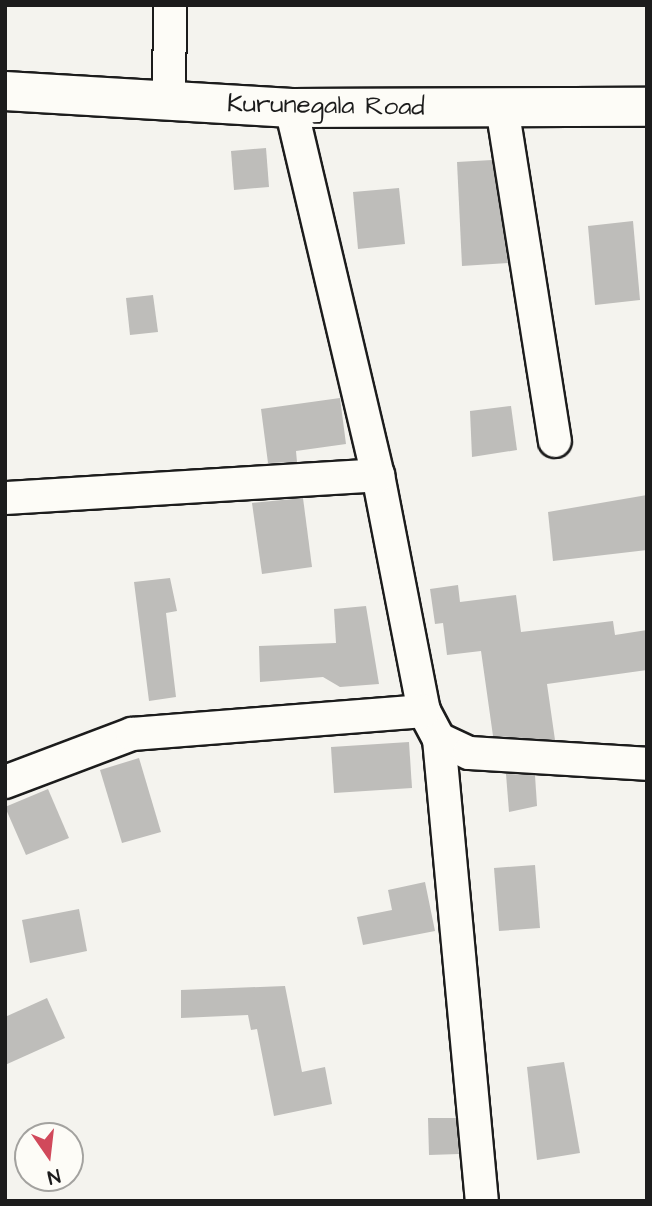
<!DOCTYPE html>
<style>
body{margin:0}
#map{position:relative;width:652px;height:1206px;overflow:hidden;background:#f4f3ee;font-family:"Architects Daughter",sans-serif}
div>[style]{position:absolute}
.building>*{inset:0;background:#bebdba}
.roads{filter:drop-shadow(2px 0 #1c1c1c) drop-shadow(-2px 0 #1c1c1c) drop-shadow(0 2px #1c1c1c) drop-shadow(0 -2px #1c1c1c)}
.minor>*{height:32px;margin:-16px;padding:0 16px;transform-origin:16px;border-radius:16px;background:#fdfcf7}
.trunk>*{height:38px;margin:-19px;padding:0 19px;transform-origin:19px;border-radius:19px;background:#fdfcf7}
span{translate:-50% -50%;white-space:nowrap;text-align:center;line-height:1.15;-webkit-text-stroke:6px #fdfcf7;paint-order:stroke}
.street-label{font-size:26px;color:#1c1c1c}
.frame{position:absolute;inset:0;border:7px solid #1c1c1c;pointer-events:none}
.north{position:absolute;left:14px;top:1122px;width:70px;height:70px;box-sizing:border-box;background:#fdfcf7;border:2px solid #a3a29f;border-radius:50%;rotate:166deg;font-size:19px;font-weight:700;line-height:28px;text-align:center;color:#1c1c1c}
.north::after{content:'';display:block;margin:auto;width:24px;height:32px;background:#d1495b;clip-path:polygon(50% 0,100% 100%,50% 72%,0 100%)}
</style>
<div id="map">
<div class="building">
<div style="clip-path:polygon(266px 148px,269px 187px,234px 190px,231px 151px)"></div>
<div style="clip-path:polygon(492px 160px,508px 263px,462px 266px,457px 162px)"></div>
<div style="clip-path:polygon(399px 188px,405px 244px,358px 249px,353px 192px)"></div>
<div style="clip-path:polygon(633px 221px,640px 300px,595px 305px,588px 226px)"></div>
<div style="clip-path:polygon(153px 295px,158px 332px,130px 335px,126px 298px)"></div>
<div style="clip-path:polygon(340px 398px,346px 444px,296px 451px,297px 462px,268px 463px,261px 409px)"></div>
<div style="clip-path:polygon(511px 406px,517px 450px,472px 457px,470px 411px)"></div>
<div style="clip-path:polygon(647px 495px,647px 550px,553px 561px,548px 512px)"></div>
<div style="clip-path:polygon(303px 498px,312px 567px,262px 574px,252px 503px)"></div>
<div style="clip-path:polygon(170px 578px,177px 611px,166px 613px,176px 697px,149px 701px,134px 582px)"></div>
<div style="clip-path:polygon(458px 585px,460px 602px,516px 595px,521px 632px,613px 621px,615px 635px,647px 630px,647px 670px,547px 684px,555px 740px,493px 736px,481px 651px,447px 655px,443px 623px,435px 624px,430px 589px)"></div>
<div style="clip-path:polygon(366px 606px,379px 684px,340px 687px,323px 677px,260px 682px,259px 646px,336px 643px,334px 609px)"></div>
<div style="clip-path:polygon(409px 742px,412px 788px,334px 793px,331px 747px)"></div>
<div style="clip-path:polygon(139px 758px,161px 832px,122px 843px,100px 770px)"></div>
<div style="clip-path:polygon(506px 774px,535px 775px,537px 806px,509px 812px)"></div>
<div style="clip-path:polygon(48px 789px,69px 838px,26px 855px,5px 807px)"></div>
<div style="clip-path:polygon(535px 865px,540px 928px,499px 931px,494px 868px)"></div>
<div style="clip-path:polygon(425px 882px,435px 931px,363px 945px,357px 917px,392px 910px,388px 890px)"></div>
<div style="clip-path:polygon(79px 909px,87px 951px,30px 963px,22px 920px)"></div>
<div style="clip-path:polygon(285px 986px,302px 1072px,325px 1067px,332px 1104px,274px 1116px,257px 1029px,251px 1030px,248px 1015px,181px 1018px,181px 990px)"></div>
<div style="clip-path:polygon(47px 998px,65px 1038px,5px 1065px,5px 1017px)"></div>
<div style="clip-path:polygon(564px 1062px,580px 1153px,537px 1160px,527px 1067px)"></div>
<div style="clip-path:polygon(428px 1118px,456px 1118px,459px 1154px,429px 1155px)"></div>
</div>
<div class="roads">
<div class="minor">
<div style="left:169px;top:101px;width:96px;rotate:-89.4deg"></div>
<div style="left:502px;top:107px;width:338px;rotate:81deg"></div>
<div style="left:291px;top:108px;width:377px;rotate:76.7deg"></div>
<div style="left:378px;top:475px;width:240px;rotate:79deg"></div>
<div style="left:424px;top:711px;width:32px;rotate:62deg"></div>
<div style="left:439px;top:739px;width:464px;rotate:84.7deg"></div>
<div style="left:5px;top:498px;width:374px;rotate:-3.5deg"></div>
<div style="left:439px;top:739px;width:33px;rotate:25deg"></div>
<div style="left:469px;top:753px;width:178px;rotate:3.5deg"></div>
<div style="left:5px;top:782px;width:136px;rotate:-20.7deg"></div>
<div style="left:132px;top:734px;width:293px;rotate:-4.5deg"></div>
</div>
<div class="trunk">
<div style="left:5px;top:91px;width:287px;rotate:3.4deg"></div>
<div style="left:291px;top:108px;width:356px;rotate:-0.2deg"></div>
</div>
</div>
<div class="street-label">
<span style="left:326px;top:106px;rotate:1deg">Kurunegala Road</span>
</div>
<div class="frame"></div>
<div class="north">N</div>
</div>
